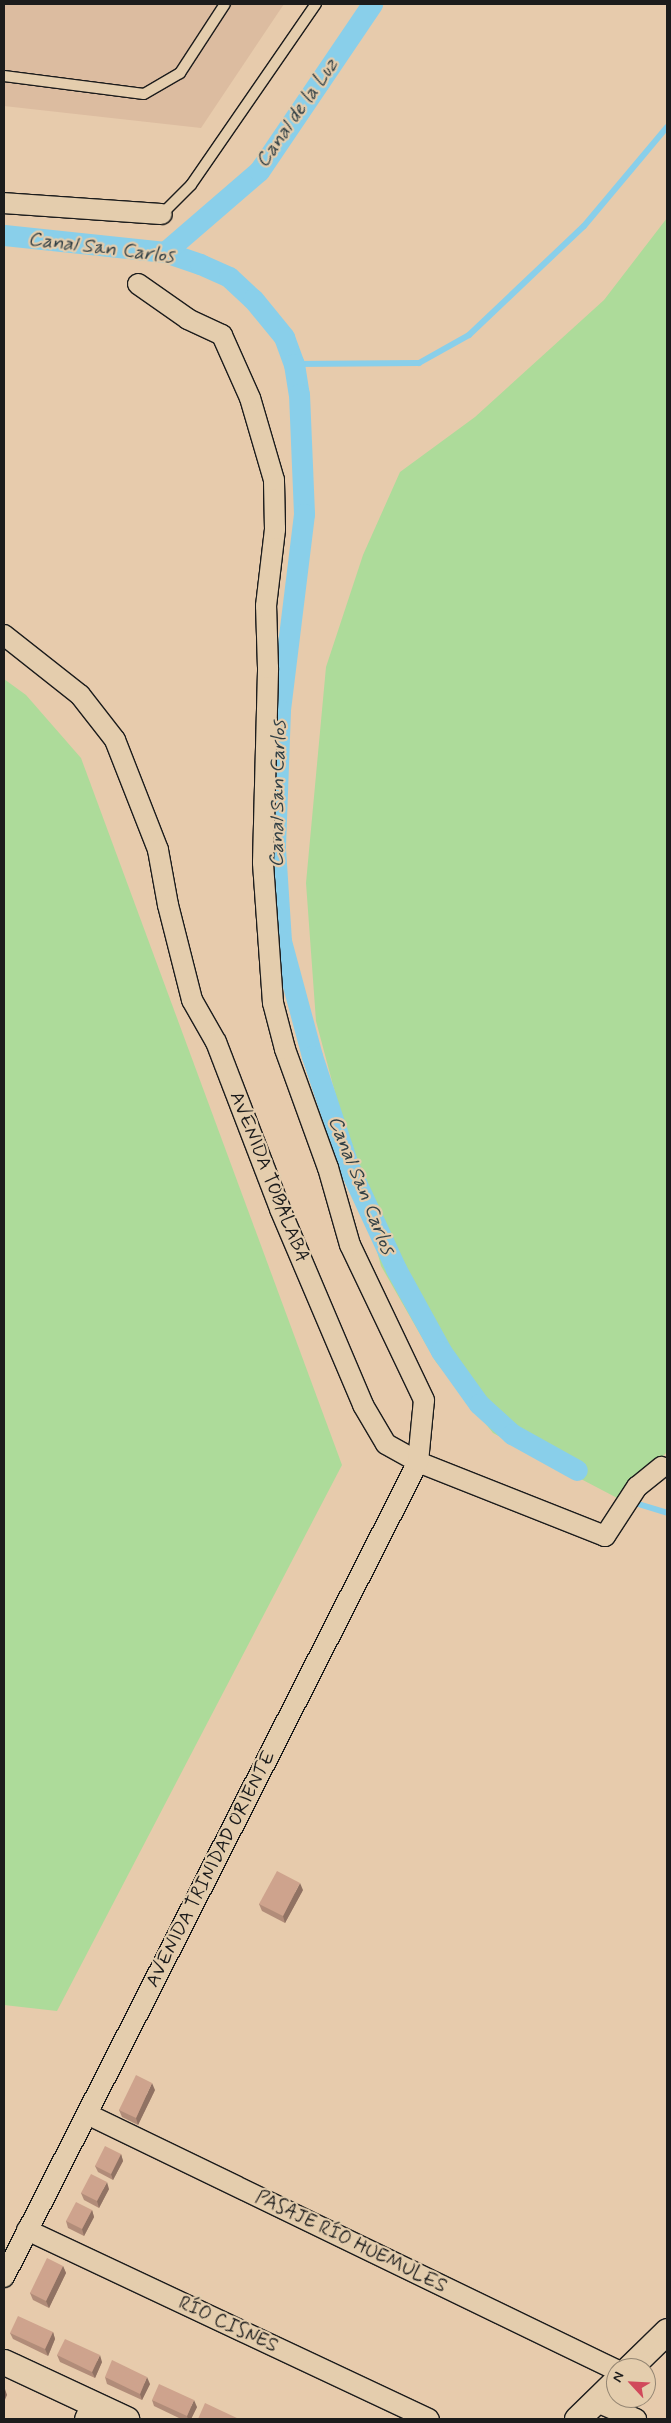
<!DOCTYPE html>
<meta charset="utf-8">
<style>
body{margin:0}
#map{position:relative;width:671px;height:2423px;overflow:hidden;background:#e7cbac;font-family:Mynerve,sans-serif}
div>[style]{position:absolute}
.built>*{inset:0;background:#dcbca0}
.green>*{inset:0;background:#addb9a}
.stream>*{height:6px;margin:-3px;padding:0 3px;transform-origin:3px;border-radius:3px;background:#89cfea}
.canal>*{height:21px;margin:-10.5px;padding:0 10.5px;transform-origin:10.5px;border-radius:10.5px;background:#89cfea}
.roads{filter:drop-shadow(1px 0 #1c1c1c) drop-shadow(-1px 0 #1c1c1c) drop-shadow(0 1px #1c1c1c) drop-shadow(0 -1px #1c1c1c)}
.service>*{height:10px;margin:-5px;padding:0 5px;transform-origin:5px;border-radius:5px;background:#e4cdad}
.minor>*{height:20px;margin:-10px;padding:0 10px;transform-origin:10px;border-radius:10px;background:#e4cdad}
.tertiary>*{height:25px;margin:-12.5px;padding:0 12.5px;transform-origin:12.5px;border-radius:12.5px;background:#e4cdad}
.wall>*{inset:0;background:#b18c79}
.shaded-wall>*{inset:0;background:#907263}
.building>*{inset:0;background:#cea38d}
span{translate:-50% -50%;white-space:nowrap;text-align:center;line-height:1.15;-webkit-text-stroke:4.5px #e4cdad;paint-order:stroke}
.street-label{font-size:19px;color:#1c1c1c}
.water-label{font-size:20px;color:#324045;font-style:italic}
.frame{position:absolute;inset:0;border:5px solid #1c1c1c;pointer-events:none}
.north{position:absolute;left:606px;top:2358px;width:50px;height:50px;box-sizing:border-box;background:#e4cdad;border:1px solid #948673;border-radius:50%;rotate:295deg;font-size:14px;font-weight:700;line-height:20px;text-align:center;color:#1c1c1c}
.north::after{content:'';display:block;margin:auto;width:18px;height:22px;background:#d1495b;clip-path:polygon(50% 0,100% 100%,50% 72%,0 100%)}
</style>
<div id="map">
<div class="built">
<div style="clip-path:polygon(4px 4px,284px 4px,201px 128px,4px 106px)"></div>
</div>
<div class="green">
<div style="clip-path:polygon(667px 218px,667px 1452px,621px 1500px,493px 1433px,436px 1362px,381px 1266px,316px 1021px,306px 883px,326px 667px,363px 555px,400px 472px,475px 417px,604px 300px)"></div>
<div style="clip-path:polygon(4px 679px,26px 695px,81px 758px,342px 1465px,57px 2011px,4px 2005px)"></div>
</div>
<div class="stream">
<div style="left:294px;top:364px;width:125px;rotate:-0.5deg"></div>
<div style="left:419px;top:363px;width:57px;rotate:-29.2deg"></div>
<div style="left:469px;top:335px;width:158px;rotate:-43.5deg"></div>
<div style="left:584px;top:226px;width:129px;rotate:-50deg"></div>
<div style="left:635px;top:1503px;width:34px;rotate:17deg"></div>
</div>
<div class="canal">
<div style="left:4px;top:235px;width:162px;rotate:6deg"></div>
<div style="left:165px;top:252px;width:37px;rotate:19deg"></div>
<div style="left:200px;top:264px;width:32px;rotate:24deg"></div>
<div style="left:229px;top:277px;width:33px;rotate:43deg"></div>
<div style="left:253px;top:299px;width:49px;rotate:50.8deg"></div>
<div style="left:284px;top:337px;width:29px;rotate:70deg"></div>
<div style="left:294px;top:364px;width:30px;rotate:81deg"></div>
<div style="left:299px;top:394px;width:120px;rotate:87.6deg"></div>
<div style="left:304px;top:514px;width:197px;rotate:97deg"></div>
<div style="left:280px;top:710px;width:138px;rotate:92.1deg"></div>
<div style="left:275px;top:848px;width:93px;rotate:86.3deg"></div>
<div style="left:281px;top:941px;width:119px;rotate:74.9deg"></div>
<div style="left:312px;top:1056px;width:115px;rotate:71.7deg"></div>
<div style="left:348px;top:1165px;width:115px;rotate:65.2deg"></div>
<div style="left:396px;top:1269px;width:94px;rotate:61.2deg"></div>
<div style="left:441px;top:1351px;width:65px;rotate:54.4deg"></div>
<div style="left:479px;top:1404px;width:45px;rotate:42.3deg"></div>
<div style="left:512px;top:1434px;width:74px;rotate:29deg"></div>
<div style="left:165px;top:252px;width:124px;rotate:-40.8deg"></div>
<div style="left:259px;top:171px;width:202px;rotate:-55.9deg"></div>
</div>
<div class="roads">
<div class="service">
<div style="left:4px;top:76px;width:141px;rotate:7.3deg"></div>
<div style="left:144px;top:94px;width:42px;rotate:-30.3deg"></div>
<div style="left:180px;top:73px;width:82px;rotate:-56.9deg"></div>
<div style="left:162px;top:214px;width:41px;rotate:-45deg"></div>
<div style="left:191px;top:185px;width:220px;rotate:-55.4deg"></div>
</div>
<div class="minor">
<div style="left:4px;top:203px;width:158px;rotate:4deg"></div>
<div style="left:4px;top:635px;width:97px;rotate:38.3deg"></div>
<div style="left:80px;top:695px;width:57px;rotate:52.1deg"></div>
<div style="left:115px;top:740px;width:118px;rotate:68.6deg"></div>
<div style="left:158px;top:850px;width:56px;rotate:79.7deg"></div>
<div style="left:168px;top:905px;width:98px;rotate:75.8deg"></div>
<div style="left:192px;top:1000px;width:48px;rotate:60.3deg"></div>
<div style="left:216px;top:1042px;width:179px;rotate:69deg"></div>
<div style="left:280px;top:1209px;width:213px;rotate:67deg"></div>
<div style="left:363px;top:1405px;width:45px;rotate:59.5deg"></div>
<div style="left:386px;top:1444px;width:37px;rotate:29deg"></div>
<div style="left:418px;top:1462px;width:201px;rotate:21.6deg"></div>
<div style="left:605px;top:1536px;width:59px;rotate:-56.9deg"></div>
<div style="left:637px;top:1487px;width:32px;rotate:-39deg"></div>
<div style="left:87px;top:2114px;width:588px;rotate:25.82deg"></div>
<div style="left:27px;top:2230px;width:444px;rotate:25.2deg"></div>
<div style="left:4px;top:2277px;width:914px;rotate:-63.07deg"></div>
<div style="left:418px;top:1462px;width:62px;rotate:-84.5deg"></div>
<div style="left:424px;top:1400px;width:172px;rotate:-115.5deg"></div>
<div style="left:350px;top:1245px;width:80px;rotate:-105.9deg"></div>
<div style="left:328px;top:1168px;width:127px;rotate:-109.9deg"></div>
<div style="left:285px;top:1049px;width:48px;rotate:-104.6deg"></div>
<div style="left:273px;top:1003px;width:141px;rotate:-94.1deg"></div>
<div style="left:263px;top:862px;width:194px;rotate:-88.5deg"></div>
<div style="left:268px;top:668px;width:62px;rotate:-91.8deg"></div>
<div style="left:266px;top:606px;width:78px;rotate:-83.3deg"></div>
<div style="left:275px;top:529px;width:49px;rotate:-91.2deg"></div>
<div style="left:274px;top:480px;width:85px;rotate:-106.3deg"></div>
<div style="left:250px;top:398px;width:69px;rotate:-114deg"></div>
<div style="left:222px;top:335px;width:38px;rotate:-155deg"></div>
<div style="left:188px;top:319px;width:61px;rotate:-145deg"></div>
<div style="left:595px;top:2401px;width:45px;rotate:23.7deg"></div>
<div style="left:85px;top:2419px;width:17px;rotate:-66deg"></div>
</div>
<div class="tertiary">
<div style="left:4px;top:2362px;width:135px;rotate:25deg"></div>
<div style="left:629px;top:2368px;width:53px;rotate:-44.2deg"></div>
<div style="left:577px;top:2419px;width:54px;rotate:-44.3deg"></div>
</div>
</div>
<div class="wall">
<div style="clip-path:polygon(303px 1890px,285px 1923px,262px 1911px,259px 1904px)"></div>
<div style="clip-path:polygon(155px 2090px,138px 2125px,122px 2117px,119px 2110px)"></div>
<div style="clip-path:polygon(121px 2154px,123px 2161px,113px 2180px,98px 2172px,95px 2166px)"></div>
<div style="clip-path:polygon(109px 2189px,99px 2208px,84px 2200px,81px 2193px)"></div>
<div style="clip-path:polygon(92px 2210px,94px 2217px,84px 2236px,68px 2228px,66px 2221px)"></div>
<div style="clip-path:polygon(63px 2266px,66px 2273px,49px 2308px,33px 2300px,30px 2293px)"></div>
<div style="clip-path:polygon(53px 2332px,55px 2339px,48px 2356px,13px 2339px,10px 2333px)"></div>
<div style="clip-path:polygon(57px 2355px,102px 2362px,95px 2378px,60px 2362px)"></div>
<div style="clip-path:polygon(105px 2377px,150px 2384px,142px 2400px,107px 2384px)"></div>
<div style="clip-path:polygon(152px 2400px,197px 2407px,191px 2419px,181px 2419px,154px 2406px)"></div>
</div>
<div class="shaded-wall">
<div style="clip-path:polygon(300px 1883px,303px 1890px,285px 1923px,283px 1916px)"></div>
<div style="clip-path:polygon(152px 2083px,155px 2090px,138px 2125px,136px 2118px)"></div>
<div style="clip-path:polygon(121px 2154px,123px 2161px,113px 2180px,111px 2174px)"></div>
<div style="clip-path:polygon(107px 2182px,109px 2189px,99px 2208px,97px 2201px)"></div>
<div style="clip-path:polygon(92px 2210px,94px 2217px,84px 2236px,82px 2229px)"></div>
<div style="clip-path:polygon(63px 2266px,66px 2273px,49px 2308px,46px 2301px)"></div>
<div style="clip-path:polygon(53px 2332px,55px 2339px,48px 2356px,45px 2349px)"></div>
<div style="clip-path:polygon(100px 2355px,102px 2362px,95px 2378px,92px 2372px)"></div>
<div style="clip-path:polygon(147px 2377px,150px 2384px,142px 2400px,140px 2394px)"></div>
<div style="clip-path:polygon(5px 2389px,7px 2395px,4px 2402px,4px 2390px)"></div>
<div style="clip-path:polygon(194px 2400px,197px 2407px,191px 2419px,188px 2419px,187px 2416px)"></div>
</div>
<div class="building">
<div style="clip-path:polygon(277px 1871px,300px 1883px,283px 1916px,259px 1904px)"></div>
<div style="clip-path:polygon(136px 2075px,152px 2083px,136px 2118px,119px 2110px)"></div>
<div style="clip-path:polygon(105px 2146px,121px 2154px,111px 2174px,95px 2166px)"></div>
<div style="clip-path:polygon(91px 2174px,107px 2182px,97px 2201px,81px 2193px)"></div>
<div style="clip-path:polygon(76px 2202px,92px 2210px,82px 2229px,66px 2221px)"></div>
<div style="clip-path:polygon(47px 2258px,63px 2266px,46px 2301px,30px 2293px)"></div>
<div style="clip-path:polygon(18px 2316px,53px 2332px,45px 2349px,10px 2333px)"></div>
<div style="clip-path:polygon(65px 2339px,100px 2355px,92px 2372px,57px 2355px)"></div>
<div style="clip-path:polygon(112px 2360px,147px 2377px,140px 2394px,105px 2377px)"></div>
<div style="clip-path:polygon(159px 2384px,194px 2400px,187px 2416px,152px 2400px)"></div>
<div style="clip-path:polygon(205px 2403px,239px 2419px,198px 2419px)"></div>
</div>
<div class="street-label">
<span style="left:269px;top:1177px;rotate:68deg">AVENIDA TOBALABA</span>
<span style="left:211px;top:1869px;rotate:-63deg">AVENIDA TRINIDAD ORIENTE</span>
<span style="left:351px;top:2242px;rotate:26deg">PASAJE RÍO HUEMULES</span>
<span style="left:228px;top:2325px;rotate:25deg">RÍO CISNES</span>
</div>
<div class="water-label">
<span style="left:297px;top:113px;rotate:-55deg">Canal de la Luz</span>
<span style="left:101px;top:248px;rotate:7deg">Canal San Carlos</span>
<span style="left:278px;top:794px;rotate:-89deg">Canal San Carlos</span>
<span style="left:361px;top:1185px;rotate:68deg">Canal San Carlos</span>
</div>
<div class="frame"></div>
<div class="north">N</div>
</div>
